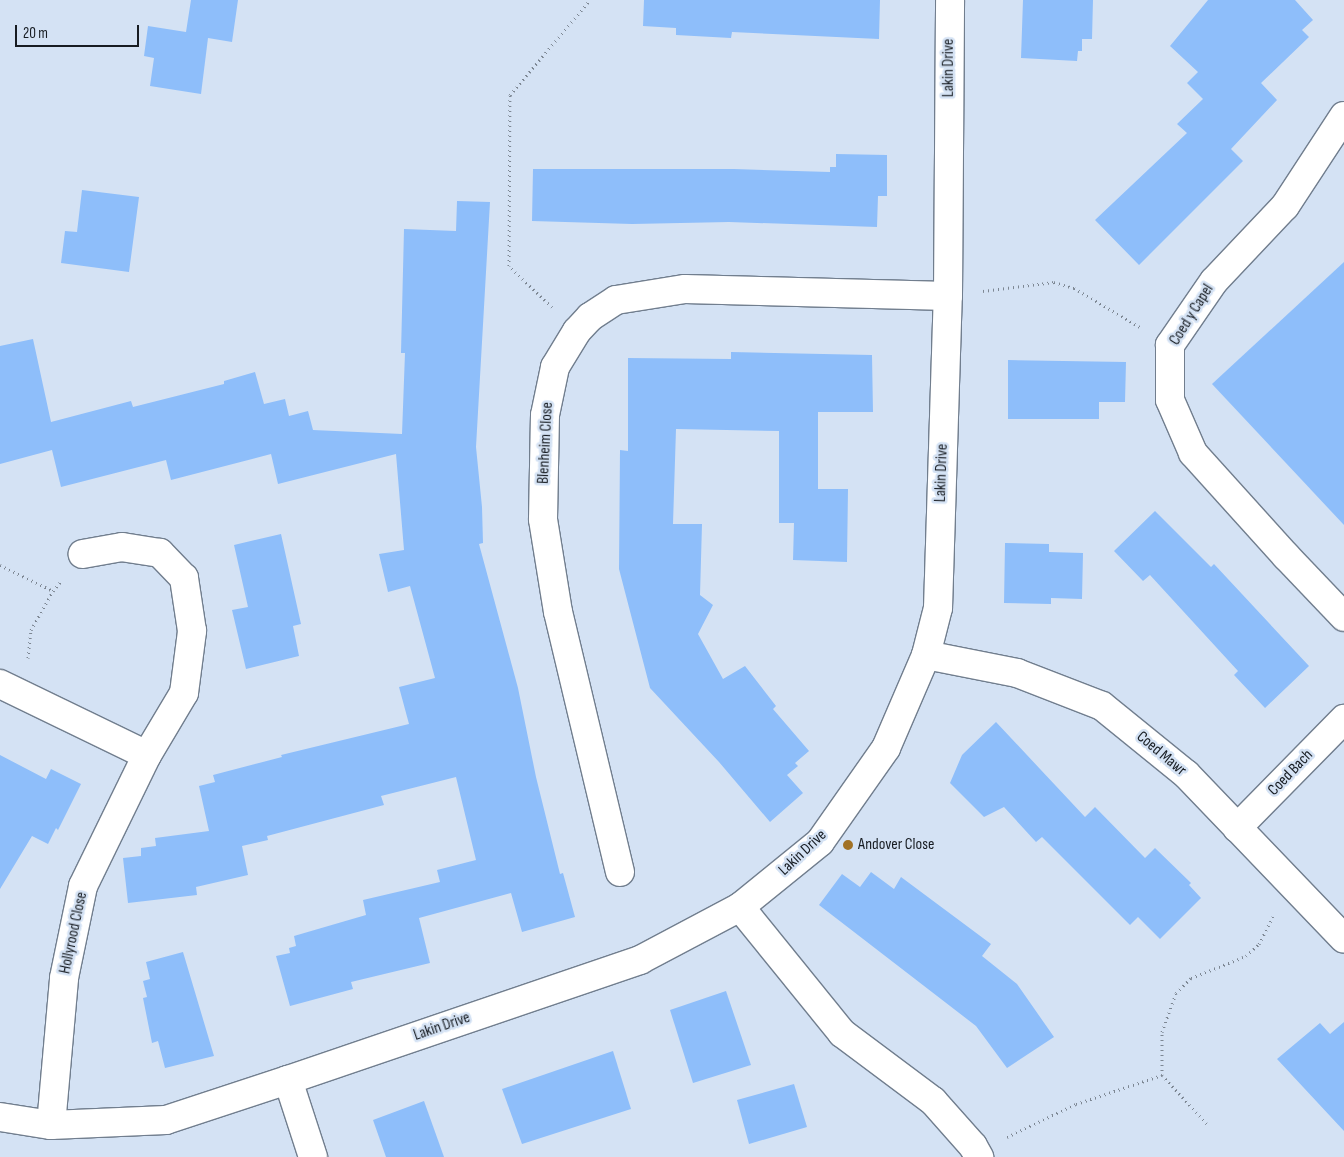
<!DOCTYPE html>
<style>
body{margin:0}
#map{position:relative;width:1344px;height:1157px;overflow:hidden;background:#d4e2f4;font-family:"Sofia Sans Condensed",sans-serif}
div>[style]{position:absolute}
.building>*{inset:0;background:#8ebefa}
.path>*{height:3px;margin-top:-1.5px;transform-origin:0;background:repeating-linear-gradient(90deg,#7d8793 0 1px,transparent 0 5px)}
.roads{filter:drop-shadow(1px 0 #717e8e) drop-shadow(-1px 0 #717e8e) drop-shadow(0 1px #717e8e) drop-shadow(0 -1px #717e8e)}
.minor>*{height:28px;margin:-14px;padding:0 14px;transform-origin:14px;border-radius:14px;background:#fff}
.dots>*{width:14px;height:14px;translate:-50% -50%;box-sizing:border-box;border:2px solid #d4e2f4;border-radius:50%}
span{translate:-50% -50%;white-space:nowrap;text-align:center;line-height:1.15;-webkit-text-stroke:5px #d4e2f4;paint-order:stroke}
.street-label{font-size:16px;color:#171c22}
.poi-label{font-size:16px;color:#171c22}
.left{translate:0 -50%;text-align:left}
.scale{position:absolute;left:15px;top:25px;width:124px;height:22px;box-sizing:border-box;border:2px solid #171c22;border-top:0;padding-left:6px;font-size:15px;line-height:18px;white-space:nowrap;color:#171c22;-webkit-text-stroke:4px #d4e2f4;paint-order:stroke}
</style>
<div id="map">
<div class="building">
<div style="clip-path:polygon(191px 0,238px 0,232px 42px,208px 38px,201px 94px,150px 86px,154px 58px,144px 56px,148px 26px,186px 32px)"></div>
<div style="clip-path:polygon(644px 0,880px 0,879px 39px,732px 32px,731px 38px,676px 35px,676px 28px,643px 26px)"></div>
<div style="clip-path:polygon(1023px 0,1093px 0,1092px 39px,1082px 39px,1082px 51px,1078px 51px,1077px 61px,1021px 58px)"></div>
<div style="clip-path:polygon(1208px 0,1295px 0,1313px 20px,1302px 30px,1309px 37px,1261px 83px,1277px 100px,1231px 149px,1243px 161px,1139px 265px,1095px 220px,1187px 133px,1177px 124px,1203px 99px,1187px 83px,1198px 72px,1170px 46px)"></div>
<div style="clip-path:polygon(836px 154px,887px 155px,887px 196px,878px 196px,877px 227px,729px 222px,632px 224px,532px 221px,533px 169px,734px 169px,830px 172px,830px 167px,836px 167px)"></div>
<div style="clip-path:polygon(82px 190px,139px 197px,129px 272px,61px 263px,65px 231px,77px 232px)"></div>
<div style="clip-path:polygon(457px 201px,490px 202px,476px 447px,482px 507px,483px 543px,479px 544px,518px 688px,536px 777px,560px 874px,563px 873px,575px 917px,522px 932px,511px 893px,419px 918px,430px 963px,351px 982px,353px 989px,290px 1006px,276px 956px,290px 953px,289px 948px,296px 946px,294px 936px,366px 915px,363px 900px,440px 882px,437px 870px,476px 860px,456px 777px,381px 796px,384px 805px,267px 836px,268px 840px,242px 846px,248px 875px,196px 887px,197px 895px,128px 903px,123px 858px,141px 856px,141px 848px,156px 846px,155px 838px,209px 831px,199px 786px,215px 782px,213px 775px,282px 757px,281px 755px,409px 724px,399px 687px,435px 678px,410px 586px,388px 592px,379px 554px,404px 550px,396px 454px,278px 484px,271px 454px,171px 480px,166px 460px,61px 487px,52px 450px,0 464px,0 346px,33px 339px,51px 422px,131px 401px,133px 407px,224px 384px,224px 381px,255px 372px,264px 404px,285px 399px,289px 416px,308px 411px,313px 430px,402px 434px,405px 353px,401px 353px,404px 229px,456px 231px)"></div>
<div style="clip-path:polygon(1344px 262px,1344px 525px,1212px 384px)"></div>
<div style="clip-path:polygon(731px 352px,872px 355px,873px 412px,818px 412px,818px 489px,848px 489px,847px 562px,793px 560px,794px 523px,779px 523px,779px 431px,676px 429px,673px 524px,702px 524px,700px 595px,713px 605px,698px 634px,723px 679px,745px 666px,776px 706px,773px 709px,809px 751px,795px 763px,798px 766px,787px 775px,803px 793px,770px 822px,719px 762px,650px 688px,619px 569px,620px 450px,628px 451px,628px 358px,731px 359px)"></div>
<div style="clip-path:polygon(1008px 360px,1126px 362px,1125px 402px,1099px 402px,1099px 419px,1008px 419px)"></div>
<div style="clip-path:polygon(1155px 511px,1211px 567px,1214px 564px,1309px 666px,1265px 708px,1234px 675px,1238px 671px,1150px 575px,1143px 581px,1114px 551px)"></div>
<div style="clip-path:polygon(281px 534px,301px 624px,293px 626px,299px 656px,246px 669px,232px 610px,248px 607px,234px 545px)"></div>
<div style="clip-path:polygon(1005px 543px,1049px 544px,1049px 552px,1083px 553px,1082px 599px,1051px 598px,1051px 604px,1004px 603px)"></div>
<div style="clip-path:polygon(996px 722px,1085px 817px,1095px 807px,1145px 858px,1155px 848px,1191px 883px,1189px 885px,1201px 898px,1160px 939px,1138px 917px,1130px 925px,1042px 837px,1036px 842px,1004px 807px,984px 817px,950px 783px,962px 755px)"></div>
<div style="clip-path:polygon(0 755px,46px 779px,51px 769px,81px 784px,58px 830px,56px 828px,48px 844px,32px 836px,0 889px)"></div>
<div style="clip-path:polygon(871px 872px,894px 889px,901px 877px,991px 944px,982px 956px,1017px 984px,1054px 1037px,1007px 1068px,976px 1026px,819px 905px,842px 874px,860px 887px)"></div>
<div style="clip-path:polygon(183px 952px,214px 1056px,165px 1068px,158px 1041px,152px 1043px,143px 998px,147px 997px,143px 981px,150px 979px,146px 962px)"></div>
<div style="clip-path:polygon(726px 991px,751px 1065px,693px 1083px,670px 1010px)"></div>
<div style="clip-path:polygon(1344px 1022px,1344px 1131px,1277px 1059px,1320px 1023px,1330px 1034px)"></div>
<div style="clip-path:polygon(613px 1051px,631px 1109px,522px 1144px,502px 1089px)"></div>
<div style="clip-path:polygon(794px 1084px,807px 1127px,749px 1144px,737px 1100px)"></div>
<div style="clip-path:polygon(424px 1101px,444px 1157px,386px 1157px,373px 1120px)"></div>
</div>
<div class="path">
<div style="left:983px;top:291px;width:72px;rotate:-7.2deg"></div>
<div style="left:1054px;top:282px;width:21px;rotate:17deg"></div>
<div style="left:1074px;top:288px;width:77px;rotate:30.6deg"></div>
<div style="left:552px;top:307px;width:59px;rotate:-136.4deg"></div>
<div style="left:509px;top:266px;width:171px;rotate:-89.7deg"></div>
<div style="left:510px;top:95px;width:124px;rotate:-49.9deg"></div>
<div style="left:0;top:565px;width:59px;rotate:26.1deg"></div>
<div style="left:28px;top:658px;width:28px;rotate:-84deg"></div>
<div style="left:31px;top:630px;width:45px;rotate:-60.6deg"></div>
<div style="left:53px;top:591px;width:14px;rotate:-51deg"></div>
<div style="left:1162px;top:1075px;width:67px;rotate:47.4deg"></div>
<div style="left:1007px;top:1137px;width:76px;rotate:-25.6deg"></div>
<div style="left:1076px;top:1104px;width:91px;rotate:-18.6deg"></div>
<div style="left:1162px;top:1075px;width:43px;rotate:-90deg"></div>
<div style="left:1162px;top:1032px;width:41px;rotate:-70.3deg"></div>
<div style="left:1176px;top:993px;width:21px;rotate:-45deg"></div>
<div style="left:1191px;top:978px;width:59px;rotate:-21.8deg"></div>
<div style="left:1246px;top:956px;width:18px;rotate:-43deg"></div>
<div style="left:1259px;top:944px;width:31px;rotate:-63deg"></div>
</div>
<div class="roads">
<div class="minor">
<div style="left:1344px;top:116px;width:108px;rotate:123.2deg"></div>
<div style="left:1285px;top:206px;width:103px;rotate:133.4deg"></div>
<div style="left:1214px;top:281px;width:78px;rotate:124.5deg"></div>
<div style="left:1170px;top:345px;width:55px;rotate:90deg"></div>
<div style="left:1170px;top:400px;width:58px;rotate:66.5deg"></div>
<div style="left:1193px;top:453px;width:139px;rotate:47.9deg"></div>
<div style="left:1286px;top:556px;width:84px;rotate:46.4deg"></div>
<div style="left:926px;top:655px;width:93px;rotate:11.2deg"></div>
<div style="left:1017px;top:673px;width:91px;rotate:21.2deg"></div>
<div style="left:1102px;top:706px;width:108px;rotate:39deg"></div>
<div style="left:1186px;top:774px;width:228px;rotate:46.2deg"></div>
<div style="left:0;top:684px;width:163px;rotate:25.8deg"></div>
<div style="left:1237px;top:828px;width:153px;rotate:-45.5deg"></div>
<div style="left:620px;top:872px;width:267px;rotate:-103.4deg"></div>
<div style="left:558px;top:612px;width:94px;rotate:-99.2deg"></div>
<div style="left:543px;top:519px;width:104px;rotate:-88.9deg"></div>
<div style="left:545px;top:415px;width:49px;rotate:-78.2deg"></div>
<div style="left:555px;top:367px;width:42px;rotate:-58.6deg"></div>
<div style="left:577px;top:331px;width:19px;rotate:-47deg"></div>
<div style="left:590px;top:317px;width:31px;rotate:-33deg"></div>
<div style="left:616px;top:300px;width:70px;rotate:-9.1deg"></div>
<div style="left:685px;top:289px;width:263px;rotate:1.5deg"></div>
<div style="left:740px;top:907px;width:162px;rotate:51deg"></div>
<div style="left:842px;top:1033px;width:114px;rotate:36.8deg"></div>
<div style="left:933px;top:1101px;width:60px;rotate:48.4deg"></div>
<div style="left:973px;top:1146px;width:13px;rotate:61deg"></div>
<div style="left:288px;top:1080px;width:81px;rotate:72deg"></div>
<div style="left:0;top:1117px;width:52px;rotate:8.9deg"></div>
<div style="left:51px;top:1125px;width:115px;rotate:-2.5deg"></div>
<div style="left:166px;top:1120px;width:128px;rotate:-18.2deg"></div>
<div style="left:288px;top:1080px;width:372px;rotate:-18.8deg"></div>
<div style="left:640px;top:960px;width:113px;rotate:-27.9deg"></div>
<div style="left:740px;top:907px;width:103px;rotate:-39.1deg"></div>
<div style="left:820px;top:842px;width:115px;rotate:-54.9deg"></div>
<div style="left:886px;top:748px;width:101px;rotate:-66.7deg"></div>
<div style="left:926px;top:655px;width:49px;rotate:-75.7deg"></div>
<div style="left:938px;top:608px;width:312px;rotate:-88.2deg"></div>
<div style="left:948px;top:296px;width:296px;rotate:-89.6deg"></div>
<div style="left:51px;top:1125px;width:148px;rotate:-84.9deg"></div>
<div style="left:64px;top:978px;width:94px;rotate:-78.3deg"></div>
<div style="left:83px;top:886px;width:146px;rotate:-64deg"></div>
<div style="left:147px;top:755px;width:72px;rotate:-59.2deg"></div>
<div style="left:184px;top:693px;width:63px;rotate:-82.6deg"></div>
<div style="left:192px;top:631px;width:54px;rotate:-98.6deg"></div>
<div style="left:184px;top:578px;width:35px;rotate:-134deg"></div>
<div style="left:160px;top:553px;width:38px;rotate:-171deg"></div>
<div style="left:122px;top:547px;width:40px;rotate:170deg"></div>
</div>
</div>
<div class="dots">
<div style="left:848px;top:845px;background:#a17124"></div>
</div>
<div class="street-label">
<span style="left:949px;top:68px;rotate:-90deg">Lakin Drive</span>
<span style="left:1192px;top:315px;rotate:-58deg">Coed y Capel</span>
<span style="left:546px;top:443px;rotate:-87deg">Blenheim Close</span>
<span style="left:942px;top:473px;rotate:-88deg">Lakin Drive</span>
<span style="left:1161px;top:754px;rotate:40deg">Coed Mawr</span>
<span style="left:1291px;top:773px;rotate:-46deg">Coed Bach</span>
<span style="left:803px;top:853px;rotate:-43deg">Lakin Drive</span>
<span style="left:74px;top:933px;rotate:-78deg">Hollyrood Close</span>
<span style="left:442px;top:1027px;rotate:-19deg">Lakin Drive</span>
</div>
<div class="poi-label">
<span class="left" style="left:858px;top:845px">Andover Close</span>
</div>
<div class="scale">20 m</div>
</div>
